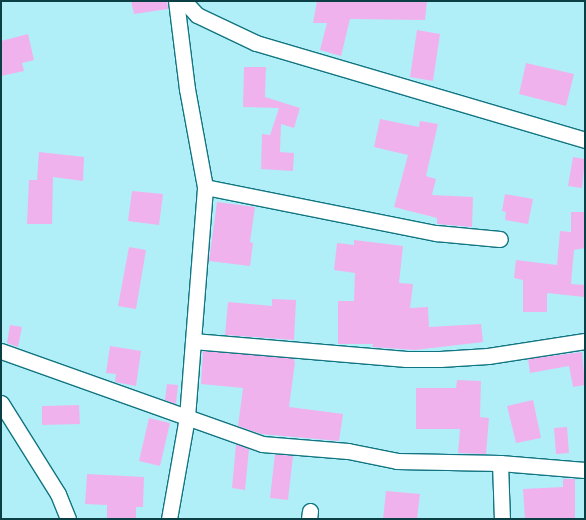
<!DOCTYPE html>
<style>
body{margin:0}
#map{position:relative;width:586px;height:520px;overflow:hidden;background:#b1eff8;font-family:Quicksand,sans-serif}
div>[style]{position:absolute}
.building>*{inset:0;background:#f0b2ed}
.roads{filter:drop-shadow(1px 0 #117581) drop-shadow(-1px 0 #117581) drop-shadow(0 1px #117581) drop-shadow(0 -1px #117581)}
.minor>*{height:15px;margin:-7.5px;padding:0 7.5px;transform-origin:7.5px;border-radius:7.5px;background:#fff}
span{translate:-50% -50%;white-space:nowrap;text-align:center;line-height:1.15;-webkit-text-stroke:3px #cff8fe;paint-order:stroke}
.frame{position:absolute;inset:0;border:2px solid #0b3f46;pointer-events:none}
</style>
<div id="map">
<div class="building">
<div style="clip-path:polygon(131px 1px,167px 1px,168px 9px,134px 14px)"></div>
<div style="clip-path:polygon(317px 1px,427px 1px,425px 20px,350px 19px,341px 56px,320px 50px,327px 23px,313px 23px)"></div>
<div style="clip-path:polygon(417px 30px,440px 34px,433px 81px,410px 77px)"></div>
<div style="clip-path:polygon(28px 34px,34px 60px,22px 63px,24px 71px,1px 76px,1px 41px)"></div>
<div style="clip-path:polygon(526px 63px,574px 74px,566px 106px,519px 94px)"></div>
<div style="clip-path:polygon(244px 67px,266px 67px,265px 97px,300px 108px,294px 128px,281px 124px,280px 152px,294px 153px,293px 171px,261px 169px,262px 134px,270px 135px,279px 108px,243px 107px)"></div>
<div style="clip-path:polygon(380px 119px,419px 127px,420px 121px,438px 124px,426px 176px,436px 179px,432px 195px,473px 197px,472px 227px,437px 224px,437px 218px,394px 207px,408px 155px,374px 147px)"></div>
<div style="clip-path:polygon(39px 152px,84px 157px,83px 181px,53px 177px,52px 224px,27px 224px,29px 180px,37px 180px)"></div>
<div style="clip-path:polygon(573px 157px,585px 159px,582px 188px,568px 186px)"></div>
<div style="clip-path:polygon(132px 191px,163px 194px,159px 225px,128px 221px)"></div>
<div style="clip-path:polygon(505px 194px,533px 199px,528px 224px,505px 220px,506px 212px,502px 211px)"></div>
<div style="clip-path:polygon(217px 202px,255px 207px,250px 242px,253px 243px,250px 266px,209px 261px)"></div>
<div style="clip-path:polygon(571px 212px,585px 212px,585px 248px,574px 250px,571px 284px,585px 285px,585px 297px,547px 293px,547px 312px,523px 312px,523px 280px,514px 278px,516px 260px,557px 265px,560px 231px,571px 232px)"></div>
<div style="clip-path:polygon(354px 240px,403px 246px,399px 283px,413px 284px,410px 308px,428px 307px,429px 327px,481px 324px,483px 342px,415px 350px,372px 347px,373px 344px,338px 344px,338px 301px,354px 301px,355px 273px,334px 270px,337px 243px,354px 245px)"></div>
<div style="clip-path:polygon(129px 247px,146px 250px,136px 309px,118px 306px)"></div>
<div style="clip-path:polygon(272px 299px,296px 300px,294px 340px,225px 335px,228px 302px,272px 306px)"></div>
<div style="clip-path:polygon(10px 325px,22px 327px,18px 347px,7px 343px)"></div>
<div style="clip-path:polygon(110px 346px,141px 351px,136px 386px,115px 382px,116px 374px,106px 373px)"></div>
<div style="clip-path:polygon(203px 351px,293px 358px,295px 362px,289px 407px,343px 414px,339px 441px,261px 434px,238px 426px,243px 388px,201px 384px)"></div>
<div style="clip-path:polygon(582px 352px,585px 385px,573px 387px,569px 366px,530px 373px,528px 359px)"></div>
<div style="clip-path:polygon(457px 380px,481px 381px,480px 417px,489px 418px,486px 454px,458px 453px,460px 429px,416px 429px,416px 388px,456px 388px)"></div>
<div style="clip-path:polygon(167px 384px,178px 385px,176px 404px,165px 400px)"></div>
<div style="clip-path:polygon(533px 400px,541px 438px,516px 443px,507px 406px)"></div>
<div style="clip-path:polygon(79px 405px,80px 424px,42px 425px,42px 406px)"></div>
<div style="clip-path:polygon(149px 418px,170px 423px,160px 466px,139px 461px)"></div>
<div style="clip-path:polygon(567px 427px,569px 453px,556px 454px,554px 428px)"></div>
<div style="clip-path:polygon(236px 444px,249px 449px,245px 490px,232px 488px)"></div>
<div style="clip-path:polygon(275px 454px,293px 456px,288px 500px,270px 498px)"></div>
<div style="clip-path:polygon(87px 474px,144px 477px,143px 507px,136px 507px,136px 519px,107px 519px,107px 505px,85px 504px)"></div>
<div style="clip-path:polygon(563px 479px,575px 479px,575px 519px,525px 519px,523px 489px,563px 487px)"></div>
<div style="clip-path:polygon(386px 491px,420px 494px,417px 519px,383px 519px)"></div>
</div>
<div class="roads">
<div class="minor">
<div style="left:184px;top:1px;width:19px;rotate:47deg"></div>
<div style="left:197px;top:15px;width:65px;rotate:25.4deg"></div>
<div style="left:256px;top:43px;width:343px;rotate:16.4deg"></div>
<div style="left:205px;top:187px;width:236px;rotate:11.3deg"></div>
<div style="left:436px;top:233px;width:64px;rotate:5.4deg"></div>
<div style="left:193px;top:341px;width:214px;rotate:4.8deg"></div>
<div style="left:406px;top:359px;width:34px"></div>
<div style="left:440px;top:359px;width:48px;rotate:-3.6deg"></div>
<div style="left:488px;top:356px;width:98px;rotate:-8.8deg"></div>
<div style="left:1px;top:351px;width:277px;rotate:19.6deg"></div>
<div style="left:262px;top:444px;width:86px;rotate:4.7deg"></div>
<div style="left:348px;top:451px;width:50px;rotate:11.5deg"></div>
<div style="left:397px;top:461px;width:103px;rotate:1.1deg"></div>
<div style="left:500px;top:463px;width:85px;rotate:4.7deg"></div>
<div style="left:1px;top:403px;width:107px;rotate:57.9deg"></div>
<div style="left:58px;top:494px;width:27px;rotate:68deg"></div>
<div style="left:500px;top:463px;width:56px;rotate:88deg"></div>
<div style="left:169px;top:519px;width:104px;rotate:-80deg"></div>
<div style="left:187px;top:417px;width:231px;rotate:-85.5deg"></div>
<div style="left:205px;top:187px;width:100px;rotate:-100.4deg"></div>
<div style="left:187px;top:89px;width:89px;rotate:-97.1deg"></div>
<div style="left:309px;top:519px;width:8px;rotate:-83deg"></div>
</div>
</div>
<div class="frame"></div>
</div>
